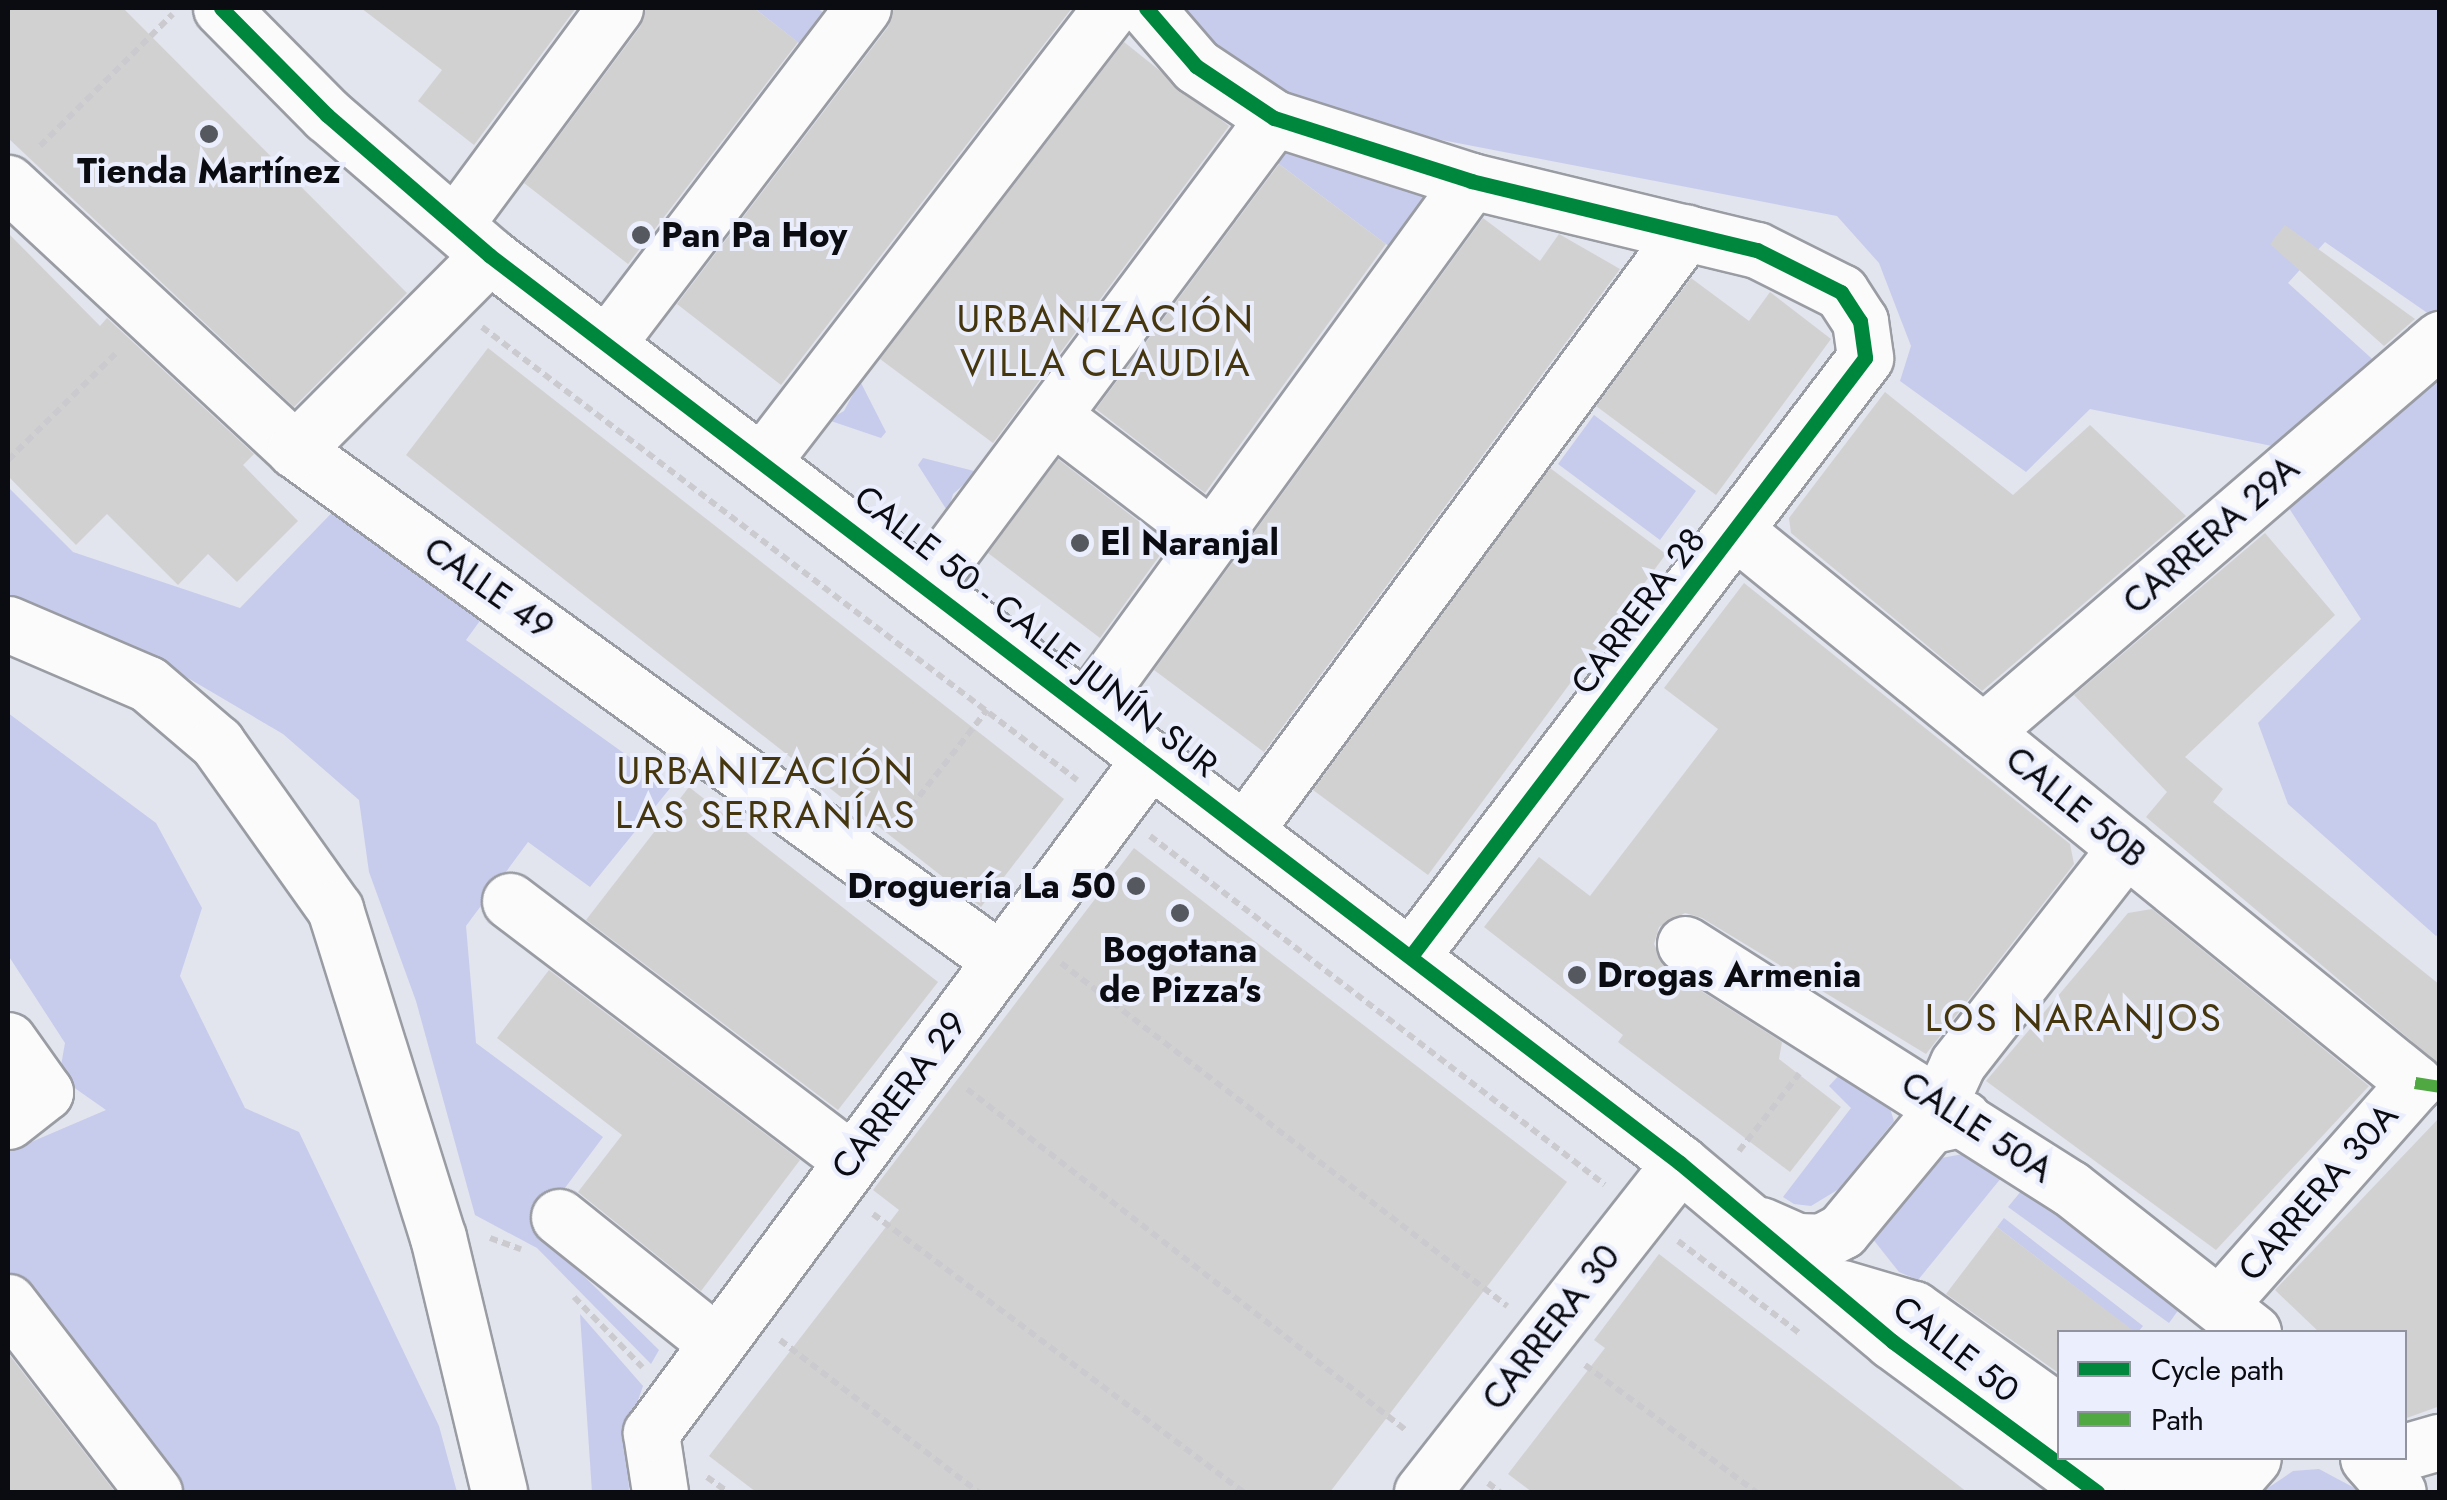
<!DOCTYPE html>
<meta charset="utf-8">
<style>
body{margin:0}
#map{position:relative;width:2447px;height:1500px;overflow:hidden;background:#e2e4ee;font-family:Jost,sans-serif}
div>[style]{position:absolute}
.green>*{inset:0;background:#c7ccec}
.building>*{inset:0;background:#d2d1d2}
.path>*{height:6px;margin-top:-3px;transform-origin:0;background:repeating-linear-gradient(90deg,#cbcbcf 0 8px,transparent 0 13px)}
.roads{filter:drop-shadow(2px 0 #9a9ca3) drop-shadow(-2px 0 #9a9ca3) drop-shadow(0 2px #9a9ca3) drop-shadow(0 -2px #9a9ca3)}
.minor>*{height:55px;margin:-27.5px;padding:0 27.5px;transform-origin:27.5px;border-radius:27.5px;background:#fbfbfc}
.major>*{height:55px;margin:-27.5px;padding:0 27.5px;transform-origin:27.5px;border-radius:27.5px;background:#fbfbfc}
.quiet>*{height:12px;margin-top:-6px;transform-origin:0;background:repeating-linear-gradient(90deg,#50a842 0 25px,transparent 0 37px)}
.cycleway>*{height:15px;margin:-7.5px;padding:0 7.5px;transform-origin:7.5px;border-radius:7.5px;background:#00873e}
.dots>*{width:28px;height:28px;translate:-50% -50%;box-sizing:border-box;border:5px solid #ebeefd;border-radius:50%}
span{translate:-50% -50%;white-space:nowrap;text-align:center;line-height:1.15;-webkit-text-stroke:8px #ebeefd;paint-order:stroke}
.poi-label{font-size:35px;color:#0b0c12;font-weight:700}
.left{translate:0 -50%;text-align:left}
.right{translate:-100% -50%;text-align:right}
.street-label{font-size:35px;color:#0b0c12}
.neighbourhood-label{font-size:38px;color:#45360d;letter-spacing:2.5px}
.frame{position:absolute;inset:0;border:10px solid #0b0c12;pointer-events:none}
.legend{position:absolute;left:2057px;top:1330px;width:350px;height:130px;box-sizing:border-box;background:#ebeefd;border:2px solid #91949f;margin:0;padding:12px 18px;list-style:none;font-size:30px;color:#0b0c12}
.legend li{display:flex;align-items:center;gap:20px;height:50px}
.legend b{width:50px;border:2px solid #91949f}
</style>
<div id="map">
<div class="green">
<div style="clip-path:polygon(754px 8px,817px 8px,828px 16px,804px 47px)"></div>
<div style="clip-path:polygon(1176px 8px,2439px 8px,2439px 321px,2325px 242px,2288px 283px,2380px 366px,2282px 448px,2090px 409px,2026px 472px,1900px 381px,1911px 346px,1879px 263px,1837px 216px,1333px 119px,1248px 74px)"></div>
<div style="clip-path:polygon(1278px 148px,1425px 194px,1432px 204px,1394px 250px,1271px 158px)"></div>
<div style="clip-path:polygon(2439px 373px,2439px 933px,2436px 936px,2288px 804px,2258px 723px,2361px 619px,2285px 502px)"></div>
<div style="clip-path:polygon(860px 381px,886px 432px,881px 438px,828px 420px,844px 411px)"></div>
<div style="clip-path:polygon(1594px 415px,1696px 491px,1660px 540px,1558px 464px)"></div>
<div style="clip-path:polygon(923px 458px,978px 472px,953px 494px,948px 512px,918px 465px)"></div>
<div style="clip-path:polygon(8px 487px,73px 552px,240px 608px,347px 497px,490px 607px,466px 640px,671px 787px,590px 887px,528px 842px,466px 926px,476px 1043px,603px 1137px,535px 1228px,659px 1350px,651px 1364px,537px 1248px,475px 1215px,416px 1001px,369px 872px,359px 800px,283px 734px,159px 661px,8px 611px)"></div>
<div style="clip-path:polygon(8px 713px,156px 823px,202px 908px,180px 976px,245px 1108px,299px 1132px,439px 1426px,457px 1492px,181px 1492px,8px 1289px,8px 1152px,106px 1110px,59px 1077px,65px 1043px,8px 955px)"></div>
<div style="clip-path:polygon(1844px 1070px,1888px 1102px,1894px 1121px,1839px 1189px,1811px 1206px,1794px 1204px,1783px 1197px,1851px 1108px,1829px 1086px)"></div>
<div style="clip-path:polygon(1963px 1154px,2006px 1172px,1918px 1280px,1899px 1272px,1872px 1238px,1878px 1214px,1936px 1159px)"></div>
<div style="clip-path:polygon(2022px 1190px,2182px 1305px,2169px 1323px,2008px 1207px)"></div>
<div style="clip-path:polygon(2004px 1218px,2143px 1326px,2138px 1332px,2101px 1332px,2113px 1316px,1997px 1227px)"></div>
<div style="clip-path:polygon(580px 1314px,643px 1386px,627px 1432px,629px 1492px,592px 1492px)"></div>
<div style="clip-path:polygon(2319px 1469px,2362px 1492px,2262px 1492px,2293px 1471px)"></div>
</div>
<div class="building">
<div style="clip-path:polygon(8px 8px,123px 8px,407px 293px,294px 407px,8px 138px)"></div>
<div style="clip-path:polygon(361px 8px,576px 8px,474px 145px,418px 101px,442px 70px)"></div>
<div style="clip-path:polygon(646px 8px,754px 8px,798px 42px,628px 264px,524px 183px,640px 27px)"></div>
<div style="clip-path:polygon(894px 8px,1072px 8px,781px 385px,677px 304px,888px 27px)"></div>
<div style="clip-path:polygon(1124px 42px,1229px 126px,993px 443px,880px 359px)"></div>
<div style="clip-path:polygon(1279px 164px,1386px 244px,1205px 493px,1096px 409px)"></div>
<div style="clip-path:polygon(1483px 218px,1540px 261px,1559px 234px,1620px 269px,1264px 752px,1154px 670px)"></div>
<div style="clip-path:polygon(2285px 225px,2415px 319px,2384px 346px,2270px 244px)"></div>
<div style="clip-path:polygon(8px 233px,100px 326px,107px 318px,254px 454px,243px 465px,298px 521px,237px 582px,208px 554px,178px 585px,107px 514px,76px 545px,8px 476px)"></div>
<div style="clip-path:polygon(1691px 278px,1749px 321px,1770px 292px,1831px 339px,1716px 495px,1596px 406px)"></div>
<div style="clip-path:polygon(488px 348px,1064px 799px,981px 907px,406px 455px)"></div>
<div style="clip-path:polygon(1885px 392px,2013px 495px,2090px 425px,2186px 516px,1982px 691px,1791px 533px,1789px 518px)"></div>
<div style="clip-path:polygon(1058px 459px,1168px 544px,1100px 638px,988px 553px)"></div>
<div style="clip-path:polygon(1550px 468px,1666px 554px,1428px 875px,1313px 790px)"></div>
<div style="clip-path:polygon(2265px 533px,2335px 615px,2185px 757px,2223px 789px,2213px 802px,2440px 985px,2440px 1065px,2146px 817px,2167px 792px,2074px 695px)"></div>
<div style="clip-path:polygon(1744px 583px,2070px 844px,2074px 864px,1926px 1054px,1702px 918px,1685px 913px,1659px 927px,1654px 944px,1668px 970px,1782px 1042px,1779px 1059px,1841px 1107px,1790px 1172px,1618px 1042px,1623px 1035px,1484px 927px,1539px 857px,1590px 896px,1718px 729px,1664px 688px)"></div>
<div style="clip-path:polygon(689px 787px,938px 982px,838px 1110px,586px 920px)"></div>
<div style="clip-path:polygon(1134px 848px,1567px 1182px,1330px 1492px,756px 1492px,709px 1456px,899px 1210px,873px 1190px)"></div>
<div style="clip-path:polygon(2152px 909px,2369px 1086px,2216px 1250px,1986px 1081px,2128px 913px)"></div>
<div style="clip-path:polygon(549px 970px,800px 1160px,701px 1291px,578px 1192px,622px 1135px,497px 1038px)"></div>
<div style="clip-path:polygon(2440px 1117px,2440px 1406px,2404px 1419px,2404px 1332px,2319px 1332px,2275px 1290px)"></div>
<div style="clip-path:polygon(1997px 1227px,2135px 1332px,2060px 1332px,2060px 1374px,1946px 1294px)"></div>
<div style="clip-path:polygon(1659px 1254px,1887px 1430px,1967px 1492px,1532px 1492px,1508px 1474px,1605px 1348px,1594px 1340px)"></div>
<div style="clip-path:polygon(8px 1353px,115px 1492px,8px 1492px)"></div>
</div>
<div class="path">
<div style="left:40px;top:146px;width:187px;rotate:-44.8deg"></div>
<div style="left:482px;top:327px;width:748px;rotate:37.28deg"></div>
<div style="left:8px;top:460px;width:153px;rotate:-44.7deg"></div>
<div style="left:895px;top:827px;width:149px;rotate:-51.8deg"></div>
<div style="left:1150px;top:836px;width:573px;rotate:37.49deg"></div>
<div style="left:1061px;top:963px;width:563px;rotate:37.56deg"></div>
<div style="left:967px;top:1089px;width:557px;rotate:37.86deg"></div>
<div style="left:1739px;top:1151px;width:98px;rotate:-52.1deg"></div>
<div style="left:873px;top:1214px;width:463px;rotate:36.9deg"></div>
<div style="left:490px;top:1238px;width:33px;rotate:20deg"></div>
<div style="left:1678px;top:1241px;width:152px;rotate:37.2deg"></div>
<div style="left:574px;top:1297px;width:98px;rotate:45.8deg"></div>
<div style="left:780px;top:1340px;width:250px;rotate:37.5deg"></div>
<div style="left:1585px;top:1365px;width:213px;rotate:36.6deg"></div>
<div style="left:707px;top:1477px;width:26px;rotate:36deg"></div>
<div style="left:1488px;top:1483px;width:15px;rotate:37deg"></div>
</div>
<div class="roads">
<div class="minor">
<div style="left:221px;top:8px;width:151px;rotate:45.3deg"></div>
<div style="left:327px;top:115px;width:214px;rotate:40.8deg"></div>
<div style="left:489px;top:255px;width:1498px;rotate:37.32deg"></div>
<div style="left:1680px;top:1163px;width:277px;rotate:40deg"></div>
<div style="left:1892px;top:1341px;width:255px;rotate:36.4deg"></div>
<div style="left:1146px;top:8px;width:77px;rotate:49.2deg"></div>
<div style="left:1196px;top:66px;width:94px;rotate:33.7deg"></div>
<div style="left:1274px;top:118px;width:207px;rotate:17.7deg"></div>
<div style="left:1471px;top:181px;width:294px;rotate:13.6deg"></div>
<div style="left:1757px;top:250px;width:94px;rotate:26.6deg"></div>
<div style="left:1841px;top:292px;width:35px;rotate:57deg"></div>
<div style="left:1860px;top:321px;width:37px;rotate:82deg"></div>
<div style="left:1865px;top:358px;width:751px;rotate:127.21deg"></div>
<div style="left:8px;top:183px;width:392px;rotate:42.9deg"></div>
<div style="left:295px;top:450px;width:870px;rotate:35.88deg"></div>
<div style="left:455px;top:224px;width:269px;rotate:-53.5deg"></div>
<div style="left:609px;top:341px;width:419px;rotate:-52.7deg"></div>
<div style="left:1053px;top:416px;width:199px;rotate:37.4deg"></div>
<div style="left:295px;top:450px;width:275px;rotate:-45.1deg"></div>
<div style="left:764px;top:459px;width:569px;rotate:-52.43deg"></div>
<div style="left:1737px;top:532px;width:874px;rotate:39.1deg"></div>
<div style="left:2415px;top:1083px;width:291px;rotate:131.5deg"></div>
<div style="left:927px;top:583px;width:580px;rotate:-53.27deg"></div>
<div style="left:8px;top:624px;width:152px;rotate:23.2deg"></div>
<div style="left:148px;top:684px;width:91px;rotate:40.5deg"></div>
<div style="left:217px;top:743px;width:204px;rotate:54.6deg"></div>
<div style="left:335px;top:909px;width:344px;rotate:72.6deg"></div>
<div style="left:438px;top:1237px;width:262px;rotate:76.5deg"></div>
<div style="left:1087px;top:709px;width:653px;rotate:-53.97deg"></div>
<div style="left:1983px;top:732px;width:603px;rotate:-40.69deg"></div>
<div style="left:1244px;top:831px;width:744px;rotate:-53.58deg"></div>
<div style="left:510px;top:901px;width:427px;rotate:37.2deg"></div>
<div style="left:1685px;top:944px;width:456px;rotate:32.4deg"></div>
<div style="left:2070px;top:1188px;width:233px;rotate:38.2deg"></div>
<div style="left:8px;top:1040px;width:64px;rotate:54.6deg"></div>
<div style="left:45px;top:1092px;width:47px;rotate:141.9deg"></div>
<div style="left:1929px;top:1126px;width:69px;rotate:-65.3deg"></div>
<div style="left:1958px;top:1063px;width:273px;rotate:-52deg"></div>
<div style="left:559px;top:1217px;width:200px;rotate:38.7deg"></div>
<div style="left:1761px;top:1225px;width:39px;rotate:24deg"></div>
<div style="left:1797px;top:1241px;width:24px;rotate:2deg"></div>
<div style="left:1821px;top:1242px;width:24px;rotate:-28deg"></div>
<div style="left:1842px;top:1231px;width:136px;rotate:-50.4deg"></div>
<div style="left:1929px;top:1126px;width:35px;rotate:-13deg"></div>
<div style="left:1842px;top:1288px;width:75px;rotate:16.3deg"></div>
<div style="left:1914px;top:1309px;width:179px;rotate:35.5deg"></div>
<div style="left:8px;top:1302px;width:240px;rotate:52.5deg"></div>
<div style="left:2122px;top:1458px;width:62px;rotate:24.9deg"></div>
<div style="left:2178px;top:1484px;width:68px;rotate:-16.3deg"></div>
<div style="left:660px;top:1492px;width:60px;rotate:-98.7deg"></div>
<div style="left:651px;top:1433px;width:839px;rotate:-53.49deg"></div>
<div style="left:1422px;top:1492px;width:418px;rotate:-51.9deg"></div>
</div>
<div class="major">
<div style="left:2404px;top:1452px;width:37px;rotate:-16deg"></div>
<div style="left:2368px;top:1458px;width:45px;rotate:48.6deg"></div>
<div style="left:2223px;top:1492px;width:45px;rotate:-48.6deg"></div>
</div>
</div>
<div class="quiet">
<div style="left:2415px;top:1083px;width:25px;rotate:9deg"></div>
</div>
<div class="cycleway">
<div style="left:221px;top:8px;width:151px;rotate:45.3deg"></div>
<div style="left:327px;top:115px;width:214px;rotate:40.8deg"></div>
<div style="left:489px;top:255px;width:1498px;rotate:37.32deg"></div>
<div style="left:1680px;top:1163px;width:277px;rotate:40deg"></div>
<div style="left:1892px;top:1341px;width:255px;rotate:36.4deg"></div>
<div style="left:1146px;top:8px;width:77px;rotate:49.2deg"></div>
<div style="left:1196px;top:66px;width:94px;rotate:33.7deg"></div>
<div style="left:1274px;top:118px;width:207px;rotate:17.7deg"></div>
<div style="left:1471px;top:181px;width:294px;rotate:13.6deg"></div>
<div style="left:1757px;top:250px;width:94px;rotate:26.6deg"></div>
<div style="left:1841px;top:292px;width:35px;rotate:57deg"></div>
<div style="left:1860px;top:321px;width:37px;rotate:82deg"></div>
<div style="left:1865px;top:358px;width:751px;rotate:127.21deg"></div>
</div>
<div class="dots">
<div style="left:209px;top:134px;background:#56585f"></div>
<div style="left:641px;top:235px;background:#56585f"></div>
<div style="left:1080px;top:543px;background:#56585f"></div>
<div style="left:1136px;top:886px;background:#56585f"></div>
<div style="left:1180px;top:913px;background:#56585f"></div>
<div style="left:1577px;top:975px;background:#56585f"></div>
</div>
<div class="poi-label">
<span style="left:209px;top:171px">Tienda Martínez</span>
<span class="left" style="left:661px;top:235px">Pan Pa Hoy</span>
<span class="left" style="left:1100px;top:543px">El Naranjal</span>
<span class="right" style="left:1116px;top:886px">Droguería La 50</span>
<span style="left:1180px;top:970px">Bogotana<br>de Pizza's</span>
<span class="left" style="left:1597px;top:975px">Drogas Armenia</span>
</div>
<div class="street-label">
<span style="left:2211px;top:535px;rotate:-41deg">CARRERA 29A</span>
<span style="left:489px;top:588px;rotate:35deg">CALLE 49</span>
<span style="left:1638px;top:611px;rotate:-53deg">CARRERA 28</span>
<span style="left:1036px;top:631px;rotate:38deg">CALLE 50 - CALLE JUNÍN SUR</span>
<span style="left:2076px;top:807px;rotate:39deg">CALLE 50B</span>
<span style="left:899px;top:1095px;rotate:-53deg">CARRERA 29</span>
<span style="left:1977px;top:1127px;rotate:33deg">CALLE 50A</span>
<span style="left:2318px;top:1192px;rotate:-49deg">CARRERA 30A</span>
<span style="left:1551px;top:1327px;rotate:-52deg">CARRERA 30</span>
<span style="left:1956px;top:1349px;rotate:38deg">CALLE 50</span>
</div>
<div class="neighbourhood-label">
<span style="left:1106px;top:341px">URBANIZACIÓN<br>VILLA CLAUDIA</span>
<span style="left:766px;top:793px">URBANIZACIÓN<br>LAS SERRANÍAS</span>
<span style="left:2074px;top:1018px">LOS NARANJOS</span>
</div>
<div class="frame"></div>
<ul class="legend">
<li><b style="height:12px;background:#00873e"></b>Cycle path</li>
<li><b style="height:12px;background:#50a842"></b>Path</li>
</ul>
</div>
